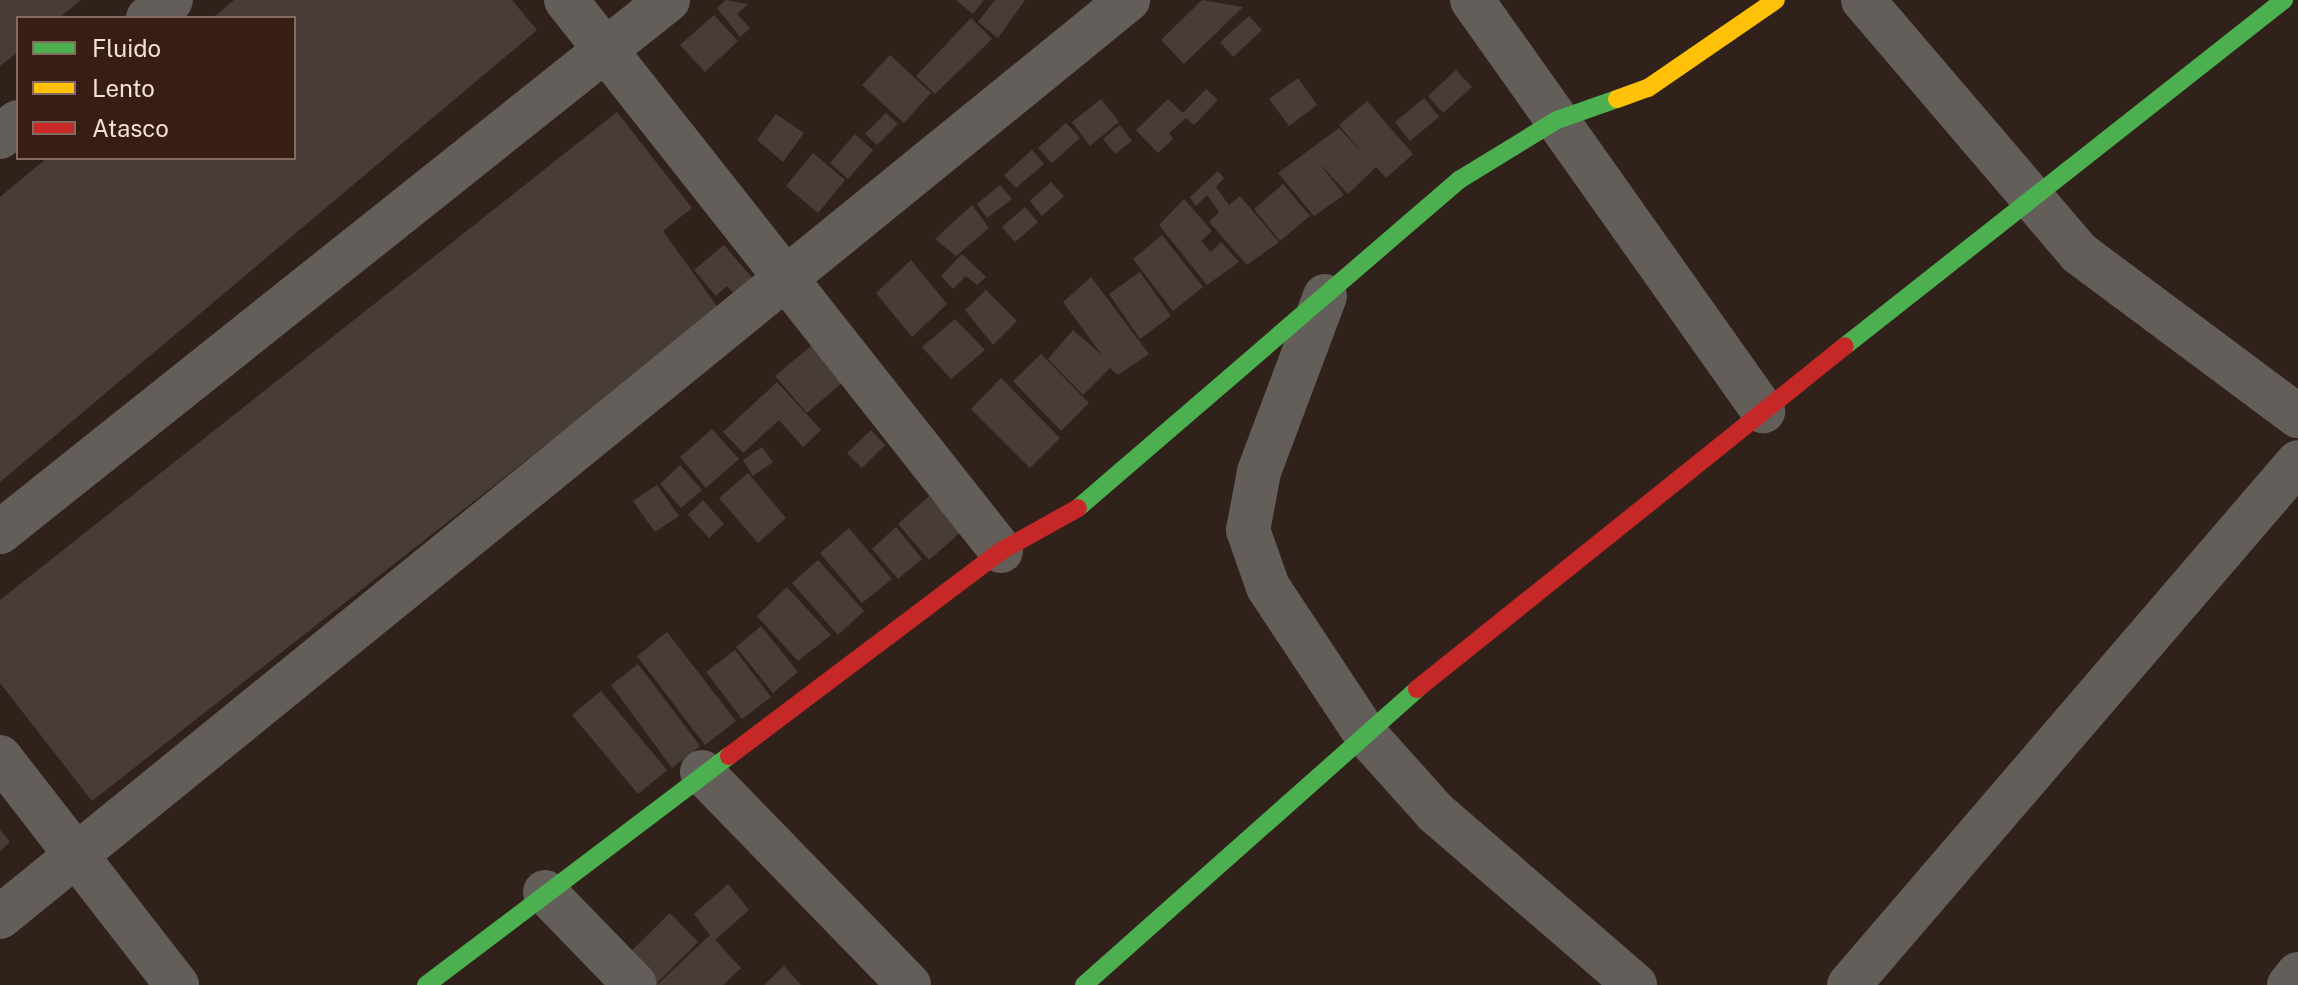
<!DOCTYPE html>
<style>
body{margin:0}
#map{position:relative;width:2298px;height:985px;overflow:hidden;background:#30221a;font-family:"Public Sans",sans-serif}
div>[style]{position:absolute}
.building>*{inset:0;background:#483d36}
.street>*{height:44px;margin:-22px;padding:0 22px;transform-origin:22px;border-radius:22px;background:#635e5a}
.fast>*{height:18px;margin:-9px;padding:0 9px;transform-origin:9px;border-radius:9px;background:#4caf50}
.slow>*{height:18px;margin:-9px;padding:0 9px;transform-origin:9px;border-radius:9px;background:#ffc107}
.jam>*{height:18px;margin:-9px;padding:0 9px;transform-origin:9px;border-radius:9px;background:#c62828}
span{translate:-50% -50%;white-space:nowrap;text-align:center;line-height:1.15;-webkit-text-stroke:6px #381e12;paint-order:stroke}
.legend{position:absolute;left:16px;top:16px;width:280px;height:144px;box-sizing:border-box;background:#381e12;border:2px solid #826c61;margin:0;padding:10px 14px;list-style:none;font-size:24px;color:#f2e0d8}
.legend li{display:flex;align-items:center;gap:16px;height:40px}
.legend b{width:40px;border:2px solid #826c61}
</style>
<div id="map">
<div class="building">
<div style="clip-path:polygon(0 0,81px 0,59px 18px,18px 18px,18px 52px,0 66px)"></div>
<div style="clip-path:polygon(234px 0,512px 0,537px 30px,0 482px,0 197px,47px 158px,294px 158px,294px 18px,213px 18px)"></div>
<div style="clip-path:polygon(726px 0,748px 4px,737px 14px,750px 28px,740px 37px,717px 8px)"></div>
<div style="clip-path:polygon(956px 0,984px 0,973px 14px)"></div>
<div style="clip-path:polygon(995px 0,1025px 0,998px 38px,978px 22px)"></div>
<div style="clip-path:polygon(1202px 0,1243px 7px,1184px 64px,1161px 40px)"></div>
<div style="clip-path:polygon(714px 15px,738px 41px,705px 72px,680px 45px)"></div>
<div style="clip-path:polygon(1249px 16px,1262px 30px,1233px 57px,1220px 42px)"></div>
<div style="clip-path:polygon(971px 18px,992px 39px,935px 94px,916px 76px)"></div>
<div style="clip-path:polygon(890px 55px,931px 93px,904px 123px,862px 85px)"></div>
<div style="clip-path:polygon(1456px 70px,1472px 87px,1443px 113px,1428px 96px)"></div>
<div style="clip-path:polygon(1298px 78px,1317px 105px,1289px 126px,1269px 99px)"></div>
<div style="clip-path:polygon(1206px 89px,1218px 100px,1194px 125px,1186px 118px,1169px 133px,1173px 139px,1158px 153px,1136px 130px,1168px 99px,1183px 113px)"></div>
<div style="clip-path:polygon(1424px 98px,1439px 117px,1410px 141px,1395px 122px)"></div>
<div style="clip-path:polygon(1101px 99px,1119px 122px,1090px 146px,1072px 122px)"></div>
<div style="clip-path:polygon(1367px 101px,1413px 154px,1386px 178px,1376px 167px,1348px 194px,1319px 163px,1344px 195px,1314px 216px,1278px 173px,1339px 128px,1366px 157px,1339px 125px)"></div>
<div style="clip-path:polygon(617px 112px,692px 208px,663px 231px,719px 309px,92px 801px,0 683px,0 600px)"></div>
<div style="clip-path:polygon(886px 113px,898px 124px,877px 145px,865px 134px)"></div>
<div style="clip-path:polygon(776px 114px,804px 133px,783px 162px,757px 140px)"></div>
<div style="clip-path:polygon(1066px 123px,1080px 138px,1052px 163px,1038px 148px)"></div>
<div style="clip-path:polygon(1120px 125px,1132px 141px,1115px 154px,1103px 139px)"></div>
<div style="clip-path:polygon(855px 134px,873px 150px,848px 179px,830px 163px)"></div>
<div style="clip-path:polygon(1032px 150px,1044px 164px,1016px 188px,1004px 175px)"></div>
<div style="clip-path:polygon(813px 153px,845px 180px,818px 213px,786px 186px)"></div>
<div style="clip-path:polygon(1218px 171px,1224px 178px,1216px 187px,1229px 205px,1240px 196px,1279px 242px,1247px 265px,1209px 222px,1219px 212px,1207px 195px,1196px 206px,1190px 197px)"></div>
<div style="clip-path:polygon(1051px 182px,1064px 196px,1042px 216px,1030px 201px)"></div>
<div style="clip-path:polygon(1283px 184px,1310px 216px,1280px 241px,1254px 209px)"></div>
<div style="clip-path:polygon(1000px 185px,1012px 199px,987px 218px,977px 204px)"></div>
<div style="clip-path:polygon(1184px 199px,1212px 231px,1201px 241px,1211px 252px,1221px 242px,1239px 262px,1207px 285px,1159px 225px)"></div>
<div style="clip-path:polygon(972px 205px,989px 228px,956px 256px,935px 239px)"></div>
<div style="clip-path:polygon(1025px 207px,1038px 222px,1015px 242px,1002px 227px)"></div>
<div style="clip-path:polygon(1162px 235px,1203px 287px,1173px 311px,1133px 259px)"></div>
<div style="clip-path:polygon(724px 245px,754px 280px,736px 296px,727px 286px,716px 296px,694px 270px)"></div>
<div style="clip-path:polygon(962px 254px,986px 277px,977px 285px,966px 276px,953px 289px,941px 276px)"></div>
<div style="clip-path:polygon(911px 260px,947px 304px,912px 337px,876px 293px)"></div>
<div style="clip-path:polygon(1140px 272px,1171px 316px,1140px 339px,1109px 294px)"></div>
<div style="clip-path:polygon(1091px 277px,1149px 354px,1118px 375px,1110px 368px,1083px 395px,1048px 359px,1073px 330px,1102px 355px,1063px 302px)"></div>
<div style="clip-path:polygon(986px 290px,1017px 321px,993px 345px,965px 310px)"></div>
<div style="clip-path:polygon(955px 319px,985px 350px,951px 379px,922px 347px)"></div>
<div style="clip-path:polygon(812px 345px,843px 382px,807px 413px,775px 376px)"></div>
<div style="clip-path:polygon(1041px 354px,1089px 403px,1061px 431px,1013px 381px)"></div>
<div style="clip-path:polygon(1001px 378px,1060px 438px,1030px 468px,971px 409px)"></div>
<div style="clip-path:polygon(777px 382px,821px 430px,803px 447px,779px 420px,743px 453px,723px 432px)"></div>
<div style="clip-path:polygon(712px 429px,739px 459px,706px 488px,680px 457px)"></div>
<div style="clip-path:polygon(871px 430px,885px 445px,862px 468px,847px 453px)"></div>
<div style="clip-path:polygon(762px 447px,773px 462px,753px 476px,743px 460px)"></div>
<div style="clip-path:polygon(680px 465px,702px 490px,681px 508px,660px 484px)"></div>
<div style="clip-path:polygon(748px 473px,786px 518px,758px 543px,719px 498px)"></div>
<div style="clip-path:polygon(657px 485px,679px 516px,655px 532px,633px 501px)"></div>
<div style="clip-path:polygon(929px 496px,961px 532px,929px 560px,898px 524px)"></div>
<div style="clip-path:polygon(703px 500px,724px 524px,709px 538px,688px 515px)"></div>
<div style="clip-path:polygon(896px 527px,922px 559px,898px 579px,872px 549px)"></div>
<div style="clip-path:polygon(849px 528px,892px 579px,862px 603px,820px 553px)"></div>
<div style="clip-path:polygon(818px 560px,864px 611px,838px 635px,792px 583px)"></div>
<div style="clip-path:polygon(787px 587px,831px 635px,798px 661px,757px 616px)"></div>
<div style="clip-path:polygon(761px 626px,798px 672px,773px 693px,736px 647px)"></div>
<div style="clip-path:polygon(667px 632px,736px 721px,705px 745px,637px 656px)"></div>
<div style="clip-path:polygon(735px 650px,771px 697px,742px 719px,706px 672px)"></div>
<div style="clip-path:polygon(638px 664px,700px 746px,672px 768px,611px 685px)"></div>
<div style="clip-path:polygon(601px 691px,667px 770px,638px 794px,572px 715px)"></div>
<div style="clip-path:polygon(0 830px,10px 842px,0 851px)"></div>
<div style="clip-path:polygon(728px 884px,749px 910px,715px 940px,741px 968px,723px 985px,657px 985px,710px 935px,694px 914px)"></div>
<div style="clip-path:polygon(670px 913px,698px 942px,655px 985px,623px 959px)"></div>
<div style="clip-path:polygon(784px 966px,801px 985px,764px 985px)"></div>
</div>
<div class="street">
<div style="left:566px;top:0;width:702px;rotate:51.71deg"></div>
<div style="left:1472px;top:0;width:504px;rotate:54.7deg"></div>
<div style="left:1863px;top:0;width:333px;rotate:49.5deg"></div>
<div style="left:2079px;top:253px;width:273px;rotate:36.7deg"></div>
<div style="left:148px;top:18px;width:29px;rotate:-38deg"></div>
<div style="left:0;top:137px;width:23px;rotate:-40deg"></div>
<div style="left:1325px;top:296px;width:188px;rotate:110.6deg"></div>
<div style="left:1259px;top:472px;width:59px;rotate:100.7deg"></div>
<div style="left:1248px;top:530px;width:60px;rotate:70.7deg"></div>
<div style="left:1268px;top:587px;width:178px;rotate:56.5deg"></div>
<div style="left:1366px;top:735px;width:105px;rotate:48.1deg"></div>
<div style="left:1436px;top:813px;width:263px;rotate:40.8deg"></div>
<div style="left:0;top:532px;width:854px;rotate:-38.53deg"></div>
<div style="left:0;top:757px;width:289px;rotate:52.2deg"></div>
<div style="left:702px;top:772px;width:297px;rotate:45.8deg"></div>
<div style="left:545px;top:892px;width:129px;rotate:45.9deg"></div>
<div style="left:0;top:917px;width:1454px;rotate:-39.11deg"></div>
<div style="left:1849px;top:985px;width:689px;rotate:-49.35deg"></div>
<div style="left:2289px;top:985px;width:14px;rotate:-51deg"></div>
</div>
<div class="fast">
<div style="left:1845px;top:346px;width:559px;rotate:-38.24deg"></div>
<div style="left:1078px;top:508px;width:503px;rotate:-40.72deg"></div>
<div style="left:1459px;top:180px;width:115px;rotate:-31.5deg"></div>
<div style="left:1557px;top:120px;width:64px;rotate:-19.3deg"></div>
<div style="left:426px;top:985px;width:380px;rotate:-37.1deg"></div>
<div style="left:1084px;top:985px;width:446px;rotate:-41.6deg"></div>
</div>
<div class="slow">
<div style="left:1617px;top:99px;width:33px;rotate:-20deg"></div>
<div style="left:1648px;top:88px;width:155px;rotate:-34.5deg"></div>
</div>
<div class="jam">
<div style="left:1417px;top:689px;width:548px;rotate:-38.71deg"></div>
<div style="left:729px;top:756px;width:341px;rotate:-37deg"></div>
<div style="left:1001px;top:551px;width:88px;rotate:-29.2deg"></div>
</div>
<ul class="legend">
<li><b style="height:10px;background:#4caf50"></b>Fluido</li>
<li><b style="height:10px;background:#ffc107"></b>Lento</li>
<li><b style="height:10px;background:#c62828"></b>Atasco</li>
</ul>
</div>
